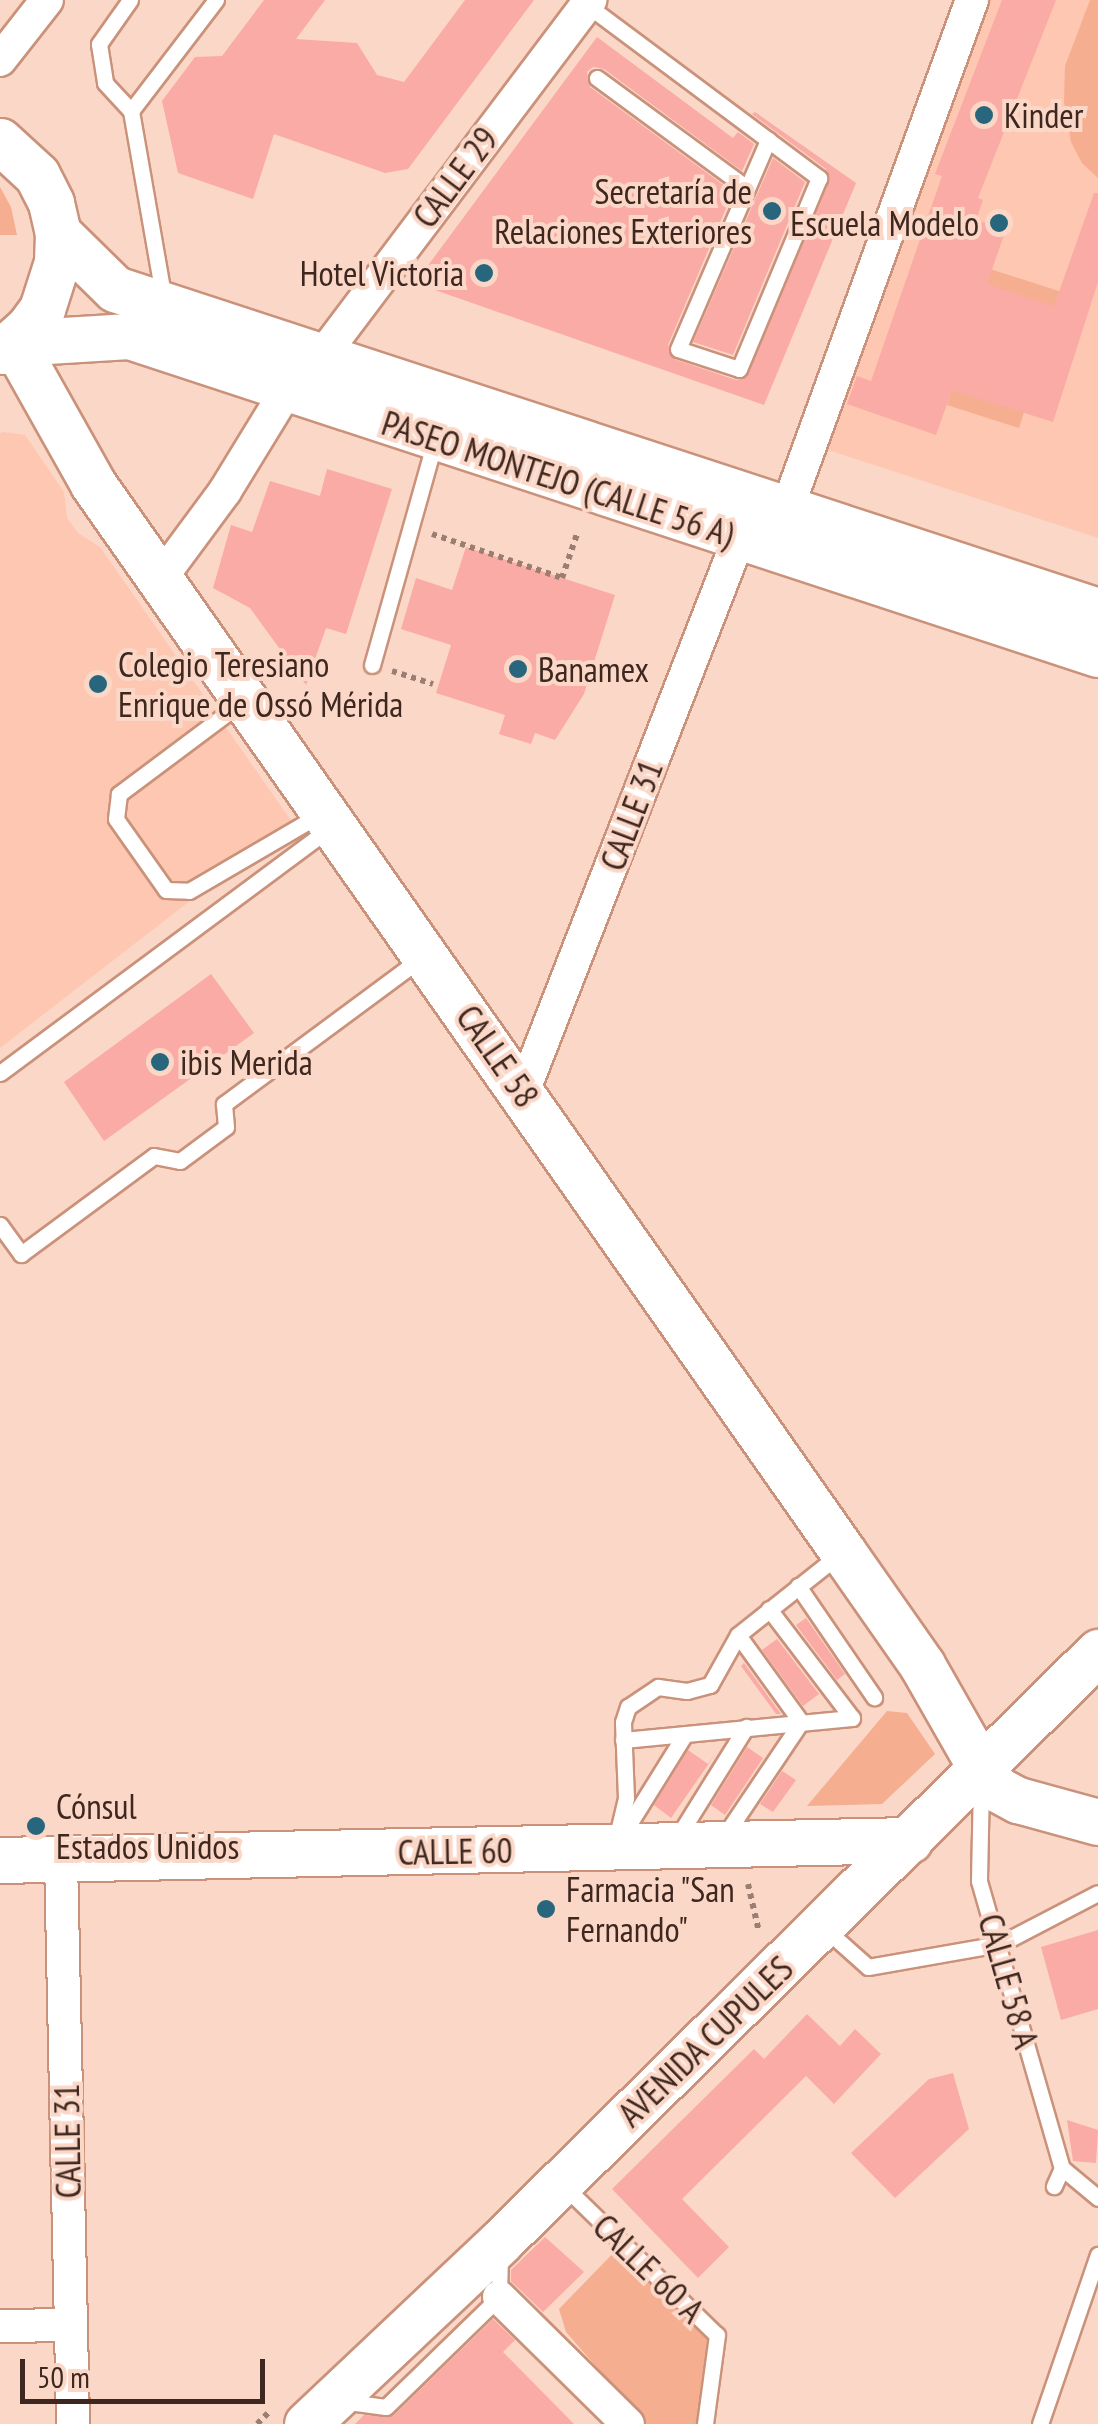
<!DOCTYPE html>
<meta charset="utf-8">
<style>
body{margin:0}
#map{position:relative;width:1098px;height:2424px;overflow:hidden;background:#fbd7c8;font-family:"PT Sans Narrow",sans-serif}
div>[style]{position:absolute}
.built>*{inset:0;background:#fdc7b1}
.green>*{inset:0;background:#f5ae90}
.building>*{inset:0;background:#faaba5}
.path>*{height:6px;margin-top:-3px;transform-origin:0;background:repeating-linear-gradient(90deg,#9b7e72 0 5px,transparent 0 10px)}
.roads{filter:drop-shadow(2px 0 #ca927a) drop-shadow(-2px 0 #ca927a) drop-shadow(0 2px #ca927a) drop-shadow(0 -2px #ca927a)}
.lane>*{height:15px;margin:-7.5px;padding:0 7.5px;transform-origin:7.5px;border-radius:7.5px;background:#fff}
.street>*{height:32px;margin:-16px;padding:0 16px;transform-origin:16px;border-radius:16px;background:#fff}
.secondary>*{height:45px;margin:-22.5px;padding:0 22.5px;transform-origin:22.5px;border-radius:22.5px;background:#fff}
.dots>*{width:28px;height:28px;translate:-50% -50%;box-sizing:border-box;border:5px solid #fbd7c8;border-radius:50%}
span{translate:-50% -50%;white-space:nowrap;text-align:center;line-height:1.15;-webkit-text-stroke:8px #fbd7c8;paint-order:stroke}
.poi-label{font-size:35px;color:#3e271e}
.left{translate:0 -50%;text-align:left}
.right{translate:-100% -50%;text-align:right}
.street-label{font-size:35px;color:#3e271e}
.scale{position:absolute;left:20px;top:2359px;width:245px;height:45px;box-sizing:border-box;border:5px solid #3e271e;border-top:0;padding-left:12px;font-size:30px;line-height:35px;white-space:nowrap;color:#3e271e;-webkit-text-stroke:8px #fbd7c8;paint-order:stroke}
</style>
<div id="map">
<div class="built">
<div style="clip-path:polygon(985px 0,1098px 0,1098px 538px,816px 446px)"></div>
<div style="clip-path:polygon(4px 432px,25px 435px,64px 492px,67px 518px,78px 533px,100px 547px,292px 822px,0 1048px,0 433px)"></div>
</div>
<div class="green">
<div style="clip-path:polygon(1090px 0,1098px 0,1098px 178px,1082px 163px,1071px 142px,1064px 102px,1065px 66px)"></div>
<div style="clip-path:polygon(0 187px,11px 207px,17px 235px,0 235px)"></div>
<div style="clip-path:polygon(990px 269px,1062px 292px,1019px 428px,947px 405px)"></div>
<div style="clip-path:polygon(887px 1711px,907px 1713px,935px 1754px,882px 1804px,807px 1806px)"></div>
<div style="clip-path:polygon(624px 2242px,717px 2335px,705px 2424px,646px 2424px,566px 2332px,559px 2309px)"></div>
</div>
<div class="building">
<div style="clip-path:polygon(264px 0,325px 0,296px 39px,357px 43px,377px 75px,404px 82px,465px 0,534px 0,408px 169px,385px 173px,274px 134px,253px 199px,178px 173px,162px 101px,195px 57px,222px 56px)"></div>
<div style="clip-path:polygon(1002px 0,1056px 0,978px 198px,983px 200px,976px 220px,1006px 229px,987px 284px,1054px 306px,1094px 193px,1098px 193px,1098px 282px,1053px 422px,952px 390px,936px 435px,847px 404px,857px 376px,871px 381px,942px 176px,935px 174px)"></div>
<div style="clip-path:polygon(597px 37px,733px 138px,738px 132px,754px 144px,742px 171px,604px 69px,593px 67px,587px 72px,590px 87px,733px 192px,668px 345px,674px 359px,736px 380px,747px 377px,829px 182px,826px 169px,752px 114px,755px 112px,856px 183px,764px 405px,415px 283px)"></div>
<div style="clip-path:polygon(773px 158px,805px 182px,733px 355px,693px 342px)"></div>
<div style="clip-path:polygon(327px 469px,392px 489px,346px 634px,326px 628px,306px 685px,250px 608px,213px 588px,231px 525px,252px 532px,270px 481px,320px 496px)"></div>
<div style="clip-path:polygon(466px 547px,615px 595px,584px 694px,555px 740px,535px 733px,531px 744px,499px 734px,505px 715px,436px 693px,451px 645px,401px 629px,416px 578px,452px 590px)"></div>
<div style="clip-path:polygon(211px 974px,254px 1033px,104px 1141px,64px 1082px)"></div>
<div style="clip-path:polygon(806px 1618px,845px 1674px,837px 1680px,796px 1625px)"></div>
<div style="clip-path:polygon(777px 1639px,819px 1694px,803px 1706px,762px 1650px)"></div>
<div style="clip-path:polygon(744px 1663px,781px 1714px,776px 1714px,741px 1666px)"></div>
<div style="clip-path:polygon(747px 1747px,763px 1758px,725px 1815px,711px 1805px)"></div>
<div style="clip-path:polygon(719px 1749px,671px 1818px,654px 1805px,688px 1750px,708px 1764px)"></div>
<div style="clip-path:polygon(782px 1771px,796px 1780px,773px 1812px,760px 1804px)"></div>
<div style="clip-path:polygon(1098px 1930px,1098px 2009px,1061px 2020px,1041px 1947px)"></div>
<div style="clip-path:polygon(807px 2014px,840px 2046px,855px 2029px,881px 2054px,834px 2104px,806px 2076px,682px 2199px,729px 2247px,698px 2278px,612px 2189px,754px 2049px,764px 2059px)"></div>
<div style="clip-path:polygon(953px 2073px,969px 2129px,895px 2198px,851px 2153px,929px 2079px)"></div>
<div style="clip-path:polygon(1067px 2120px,1098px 2130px,1096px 2163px,1073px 2161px)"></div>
<div style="clip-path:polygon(545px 2237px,584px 2272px,543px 2312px,511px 2281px,511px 2270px)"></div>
<div style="clip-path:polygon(493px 2319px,515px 2340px,503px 2352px,574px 2424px,355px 2424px,364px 2415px,393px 2416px)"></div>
</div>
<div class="path">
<div style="left:432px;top:534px;width:137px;rotate:18.7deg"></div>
<div style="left:562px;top:578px;width:46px;rotate:-71.2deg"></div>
<div style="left:392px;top:671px;width:43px;rotate:17.6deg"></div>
<div style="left:748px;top:1884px;width:49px;rotate:77.1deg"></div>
<div style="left:257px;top:2424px;width:18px;rotate:-45deg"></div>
</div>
<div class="roads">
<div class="lane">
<div style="left:130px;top:0;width:54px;rotate:125.2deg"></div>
<div style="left:99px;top:44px;width:39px;rotate:81deg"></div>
<div style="left:105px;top:83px;width:38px;rotate:47deg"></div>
<div style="left:131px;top:111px;width:193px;rotate:80.1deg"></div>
<div style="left:587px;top:5px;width:226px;rotate:36.7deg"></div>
<div style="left:768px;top:140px;width:64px;rotate:36.7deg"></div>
<div style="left:819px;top:178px;width:207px;rotate:112.7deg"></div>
<div style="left:739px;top:369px;width:64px;rotate:-161.8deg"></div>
<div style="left:678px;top:349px;width:228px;rotate:-66.7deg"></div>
<div style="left:597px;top:78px;width:186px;rotate:36.3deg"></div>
<div style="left:131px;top:111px;width:140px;rotate:-52.6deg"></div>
<div style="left:372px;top:665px;width:233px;rotate:-74.3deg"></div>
<div style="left:242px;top:702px;width:154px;rotate:143.2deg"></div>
<div style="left:119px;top:794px;width:25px;rotate:97deg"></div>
<div style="left:116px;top:819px;width:87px;rotate:54.8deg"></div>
<div style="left:166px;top:890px;width:23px;rotate:2deg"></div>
<div style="left:189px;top:891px;width:153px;rotate:-30.3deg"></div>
<div style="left:0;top:1073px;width:411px;rotate:-36.6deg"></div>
<div style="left:0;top:1225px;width:36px;rotate:54deg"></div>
<div style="left:21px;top:1254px;width:165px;rotate:-36.4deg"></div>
<div style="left:154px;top:1156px;width:26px;rotate:11deg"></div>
<div style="left:180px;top:1161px;width:57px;rotate:-36.5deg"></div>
<div style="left:226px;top:1127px;width:23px;rotate:-95deg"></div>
<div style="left:224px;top:1104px;width:247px;rotate:-36.5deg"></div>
<div style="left:798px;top:1586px;width:135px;rotate:55.6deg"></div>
<div style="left:769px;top:1609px;width:137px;rotate:52.7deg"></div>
<div style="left:623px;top:1740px;width:230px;rotate:-5.5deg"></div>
<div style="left:981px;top:1784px;width:97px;rotate:91.2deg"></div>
<div style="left:979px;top:1881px;width:299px;rotate:73.9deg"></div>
<div style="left:1062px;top:2168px;width:20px;rotate:114deg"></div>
<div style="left:725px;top:1835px;width:136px;rotate:-56.1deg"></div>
<div style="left:801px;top:1722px;width:107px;rotate:-125.9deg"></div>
<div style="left:621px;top:1837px;width:121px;rotate:-58.1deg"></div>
<div style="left:677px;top:1838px;width:131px;rotate:-58.1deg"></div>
<div style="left:616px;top:1840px;width:43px;rotate:-76.6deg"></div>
<div style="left:626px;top:1798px;width:76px;rotate:-92.3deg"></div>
<div style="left:623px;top:1722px;width:16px;rotate:-72deg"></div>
<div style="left:628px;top:1707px;width:36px;rotate:-34deg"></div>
<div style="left:658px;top:1687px;width:29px;rotate:8deg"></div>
<div style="left:687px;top:1691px;width:24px;rotate:-15deg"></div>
<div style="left:710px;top:1685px;width:57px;rotate:-60.8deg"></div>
<div style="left:738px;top:1635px;width:130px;rotate:-38.5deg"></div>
<div style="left:823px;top:1927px;width:60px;rotate:41.6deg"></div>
<div style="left:868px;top:1967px;width:134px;rotate:-9.9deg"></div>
<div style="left:1000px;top:1944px;width:110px;rotate:-27.5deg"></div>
<div style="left:1062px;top:2168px;width:47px;rotate:39.8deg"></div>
<div style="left:562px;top:2184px;width:216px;rotate:44.3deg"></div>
<div style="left:717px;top:2335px;width:90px;rotate:97.7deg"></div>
<div style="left:341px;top:2401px;width:45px;rotate:7.6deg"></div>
<div style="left:386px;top:2407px;width:158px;rotate:-44.2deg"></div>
<div style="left:499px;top:2297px;width:44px;rotate:-88.7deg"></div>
<div style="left:1040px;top:2424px;width:179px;rotate:-71.1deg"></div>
</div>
<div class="street">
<div style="left:0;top:60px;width:76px;rotate:-51.9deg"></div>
<div style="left:322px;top:356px;width:446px;rotate:-53deg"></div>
<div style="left:787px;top:509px;width:542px;rotate:-70.03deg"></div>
<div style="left:160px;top:579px;width:109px;rotate:-53.5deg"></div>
<div style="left:225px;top:491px;width:121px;rotate:-58.5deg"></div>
<div style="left:523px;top:1092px;width:595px;rotate:-68.7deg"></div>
<div style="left:61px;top:1859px;width:565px;rotate:88.78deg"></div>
<div style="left:499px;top:2297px;width:181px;rotate:44.6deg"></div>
<div style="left:0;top:2326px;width:71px;rotate:-0.8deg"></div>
</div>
<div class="secondary">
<div style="left:0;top:141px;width:50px;rotate:42.6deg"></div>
<div style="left:37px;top:175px;width:31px;rotate:63deg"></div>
<div style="left:51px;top:203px;width:31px;rotate:77deg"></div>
<div style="left:58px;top:233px;width:29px;rotate:92deg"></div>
<div style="left:57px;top:262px;width:49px;rotate:107.7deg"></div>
<div style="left:42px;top:309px;width:22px;rotate:126deg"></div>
<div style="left:29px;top:327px;width:36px;rotate:138deg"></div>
<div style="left:58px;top:233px;width:80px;rotate:44.5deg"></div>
<div style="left:115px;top:289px;width:1034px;rotate:18.14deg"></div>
<div style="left:1098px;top:654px;width:1020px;rotate:-161.83deg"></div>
<div style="left:129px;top:336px;width:115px;rotate:176.5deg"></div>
<div style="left:14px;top:343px;width:162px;rotate:60.7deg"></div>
<div style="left:93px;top:484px;width:1305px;rotate:54.92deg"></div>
<div style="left:843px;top:1552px;width:138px;rotate:55deg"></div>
<div style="left:922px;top:1665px;width:121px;rotate:60.3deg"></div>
<div style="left:982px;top:1770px;width:24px;rotate:52deg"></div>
<div style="left:997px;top:1789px;width:24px;rotate:28deg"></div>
<div style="left:1018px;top:1800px;width:83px;rotate:15.4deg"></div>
<div style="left:0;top:1860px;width:910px;rotate:-1.26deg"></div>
<div style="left:307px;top:2424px;width:267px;rotate:-43.3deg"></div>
<div style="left:501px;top:2241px;width:839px;rotate:-44.61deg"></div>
</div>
</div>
<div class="dots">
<div style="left:984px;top:115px;background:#27667c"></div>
<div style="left:772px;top:211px;background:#27667c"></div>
<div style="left:999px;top:223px;background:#27667c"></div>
<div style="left:484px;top:273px;background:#27667c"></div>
<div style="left:518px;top:669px;background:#27667c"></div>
<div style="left:98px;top:684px;background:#27667c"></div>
<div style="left:160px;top:1062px;background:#27667c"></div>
<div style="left:36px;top:1826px;background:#27667c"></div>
<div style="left:546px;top:1909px;background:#27667c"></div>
</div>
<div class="poi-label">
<span class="left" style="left:1004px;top:115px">Kinder</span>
<span class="right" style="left:752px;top:211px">Secretaría de<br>Relaciones Exteriores</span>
<span class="right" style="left:979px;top:223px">Escuela Modelo</span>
<span class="right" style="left:464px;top:273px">Hotel Victoria</span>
<span class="left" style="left:118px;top:684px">Colegio Teresiano<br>Enrique de Ossó Mérida</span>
<span class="left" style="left:538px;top:669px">Banamex</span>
<span class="left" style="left:180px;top:1062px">ibis Merida</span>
<span class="left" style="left:56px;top:1826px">Cónsul<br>Estados Unidos</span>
<span class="left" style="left:566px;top:1909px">Farmacia "San<br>Fernando"</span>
</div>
<div class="street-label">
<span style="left:455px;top:177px;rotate:-53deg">CALLE 29</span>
<span style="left:558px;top:478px;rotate:18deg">PASEO MONTEJO (CALLE 56 A)</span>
<span style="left:631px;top:815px;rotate:-69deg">CALLE 31</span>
<span style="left:498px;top:1056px;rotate:55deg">CALLE 58</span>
<span style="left:455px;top:1851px;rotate:-1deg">CALLE 60</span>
<span style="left:1009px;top:1981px;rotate:74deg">CALLE 58 A</span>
<span style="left:705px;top:2041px;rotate:-44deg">AVENIDA CUPULES</span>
<span style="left:67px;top:2141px;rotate:-91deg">CALLE 31</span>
<span style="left:649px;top:2268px;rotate:44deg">CALLE 60 A</span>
</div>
<div class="scale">50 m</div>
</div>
